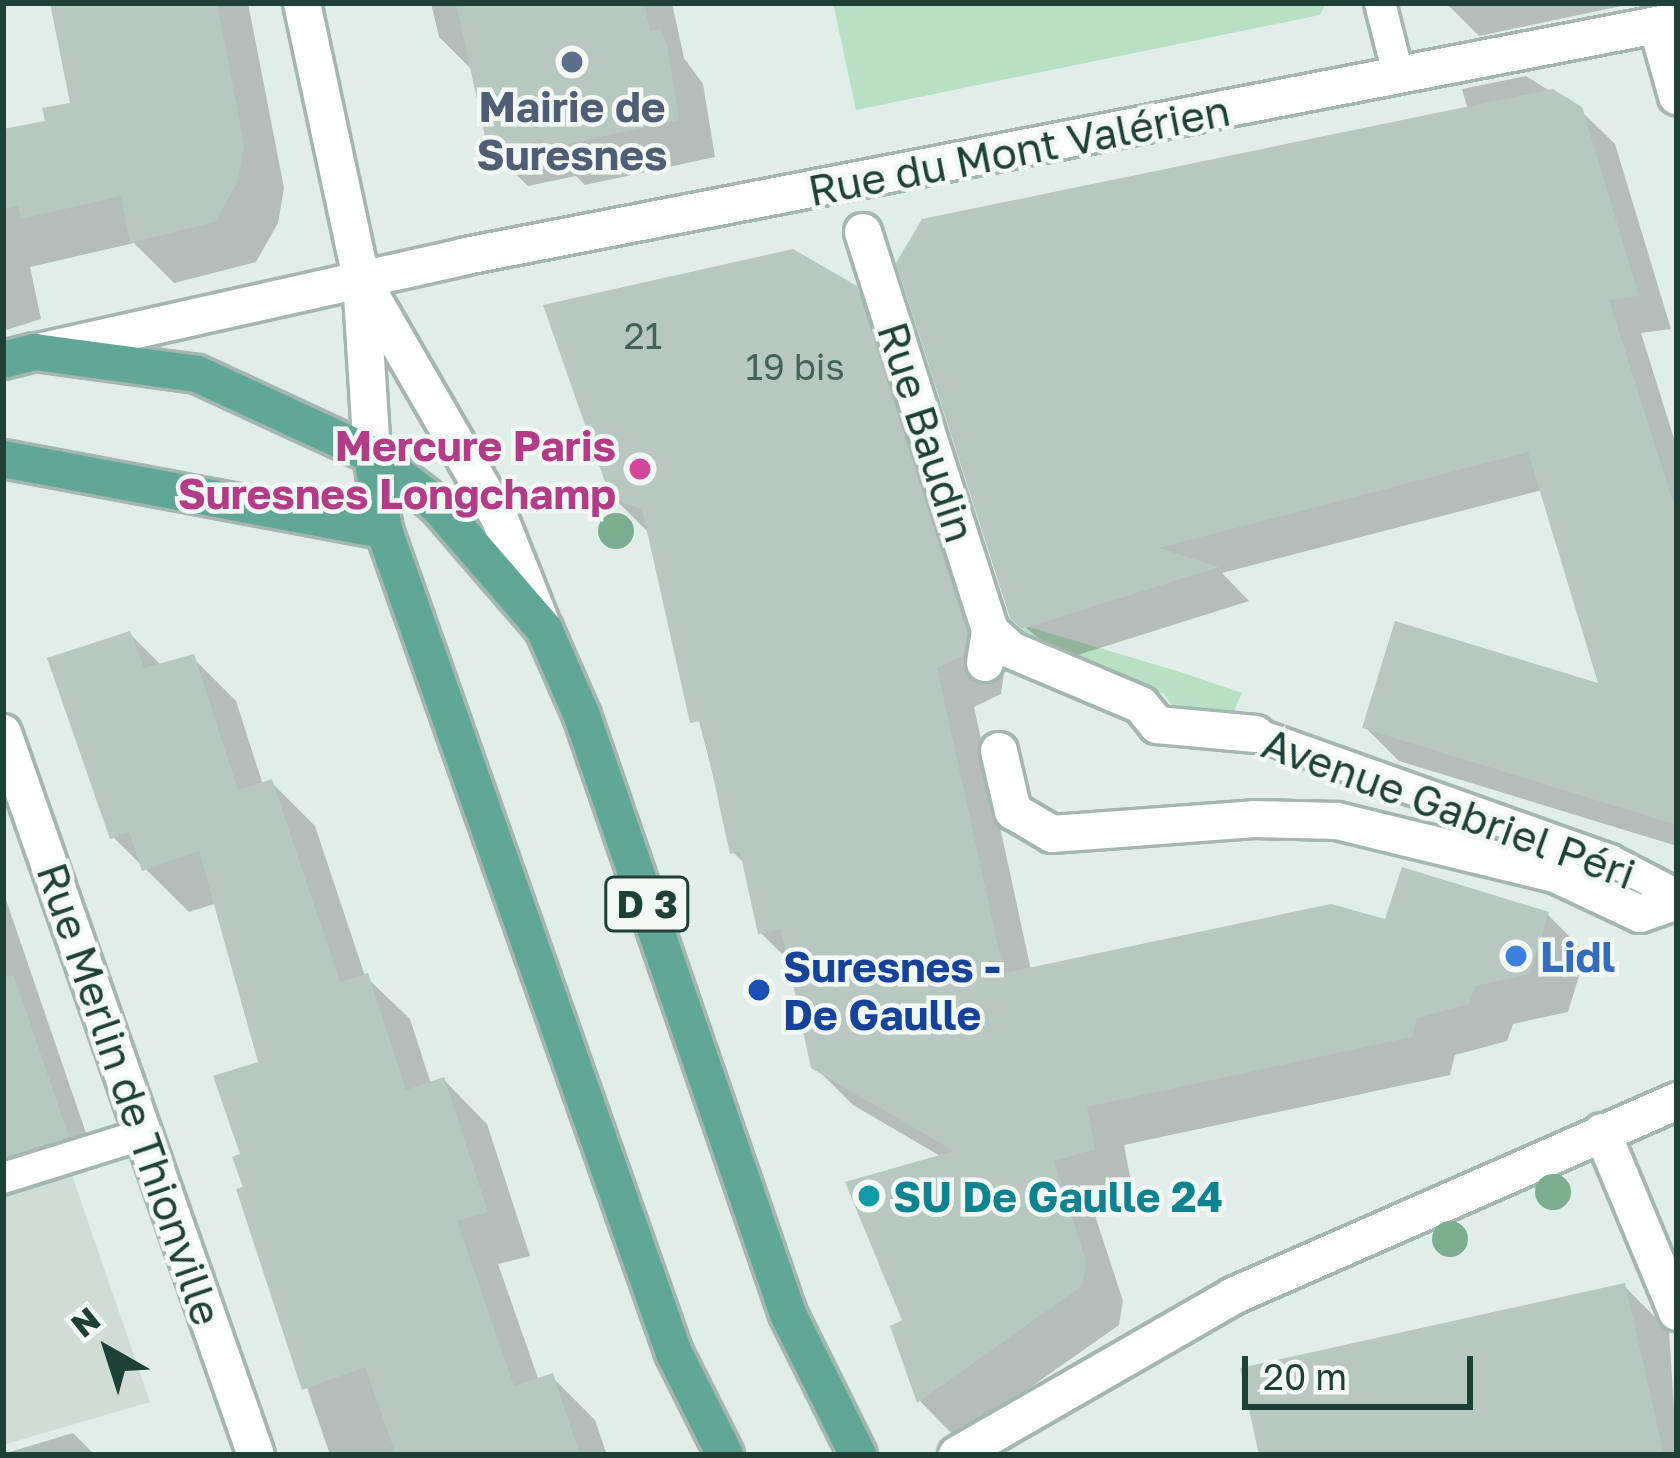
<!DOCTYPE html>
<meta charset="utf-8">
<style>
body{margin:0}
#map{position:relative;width:1680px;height:1458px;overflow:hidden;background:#e1ede8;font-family:"Golos Text",sans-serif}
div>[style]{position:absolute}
.built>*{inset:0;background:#cfddd6}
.green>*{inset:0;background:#b7e1c2}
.shadow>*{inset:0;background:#0003}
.building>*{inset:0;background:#b6c8c0}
.roads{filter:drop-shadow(3px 0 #a3b6af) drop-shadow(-3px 0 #a3b6af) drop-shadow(0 3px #a3b6af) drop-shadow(0 -3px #a3b6af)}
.lane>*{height:30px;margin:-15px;padding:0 15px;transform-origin:15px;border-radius:15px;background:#fff}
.street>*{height:36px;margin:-18px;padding:0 18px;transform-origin:18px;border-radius:18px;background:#fff}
.primary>*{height:36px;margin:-18px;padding:0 18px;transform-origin:18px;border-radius:18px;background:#61a795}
.trees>*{width:36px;height:36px;margin:-18px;border-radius:50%;background:#7aae8f}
.dots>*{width:33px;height:33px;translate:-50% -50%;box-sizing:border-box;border:6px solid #f2f9f5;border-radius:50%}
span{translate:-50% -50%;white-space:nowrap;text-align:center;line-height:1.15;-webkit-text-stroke:9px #f2f9f5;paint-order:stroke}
.number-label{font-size:36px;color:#456259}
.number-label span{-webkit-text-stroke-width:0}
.shield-label span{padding:3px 9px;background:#f2f9f5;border:3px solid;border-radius:9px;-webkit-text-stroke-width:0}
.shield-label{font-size:39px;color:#1f4037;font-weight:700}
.service-label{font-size:42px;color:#4e5e75;font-weight:700}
.street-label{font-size:42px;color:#1f4037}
.hotel-label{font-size:42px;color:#b23c85;font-weight:700}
.right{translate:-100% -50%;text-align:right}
.shop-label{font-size:42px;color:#366cbe;font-weight:700}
.left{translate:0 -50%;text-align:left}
.transit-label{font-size:42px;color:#164399;font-weight:700}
.culture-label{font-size:42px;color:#0d838f;font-weight:700}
.frame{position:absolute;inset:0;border:6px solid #1f4037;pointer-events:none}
.north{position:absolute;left:48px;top:1290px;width:120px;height:120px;-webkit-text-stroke:9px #f2f9f5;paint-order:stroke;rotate:321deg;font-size:33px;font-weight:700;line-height:48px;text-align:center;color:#1f4037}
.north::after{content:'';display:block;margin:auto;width:42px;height:54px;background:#1f4037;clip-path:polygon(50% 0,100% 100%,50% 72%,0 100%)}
.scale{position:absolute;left:1242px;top:1356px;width:231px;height:54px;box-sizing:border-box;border:6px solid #1f4037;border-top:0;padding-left:15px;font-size:36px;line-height:42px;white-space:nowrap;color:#1f4037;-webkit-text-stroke:9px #f2f9f5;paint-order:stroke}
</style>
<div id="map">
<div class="built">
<div style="clip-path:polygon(72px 1175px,150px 1402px,3px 1445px,3px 1196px)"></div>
</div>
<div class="green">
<div style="clip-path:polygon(833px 3px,1326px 3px,1320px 15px,856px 110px)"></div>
<div style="clip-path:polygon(1029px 627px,1180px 672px,1242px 693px,1230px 720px,1176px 712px,1164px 694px,1018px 631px)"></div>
</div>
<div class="shadow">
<div style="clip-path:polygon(52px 3px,248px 3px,284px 188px,278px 223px,256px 262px,174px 283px,134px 243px,30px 267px,41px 319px,3px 331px,3px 132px,49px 123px,74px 106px)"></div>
<div style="clip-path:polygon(431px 3px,672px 3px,684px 58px,703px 84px,715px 157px,585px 185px,576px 176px,528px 186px,490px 149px,474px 72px,439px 37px)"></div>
<div style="clip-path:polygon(1446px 3px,1636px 3px,1479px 36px)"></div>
<div style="clip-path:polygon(1526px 76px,1580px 110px,1615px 144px,1671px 329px,1641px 333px,1677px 448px,1677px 846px,1399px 761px,1365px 727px,1603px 688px,1542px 490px,1222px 573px,1249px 601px,1065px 659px,1012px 617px,1468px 110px,1462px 89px)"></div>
<div style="clip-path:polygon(855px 289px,894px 328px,1004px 673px,1001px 694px,974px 707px,1031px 970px,1387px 923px,1548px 915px,1586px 953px,1568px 1012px,1513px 1024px,1507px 1041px,1455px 1055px,1450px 1075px,1124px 1145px,1132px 1187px,1090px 1200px,1123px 1301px,1119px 1325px,957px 1439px,920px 1401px,906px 1321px,942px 1157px,853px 1105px,814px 1066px,792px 964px,761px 933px,746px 865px,733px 852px,651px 535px,614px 498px)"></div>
<div style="clip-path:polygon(130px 634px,162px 666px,193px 658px,236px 701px,263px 785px,271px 782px,315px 826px,365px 976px,410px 1019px,431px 1084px,444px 1080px,487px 1124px,530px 1256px,498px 1264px,539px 1381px,552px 1377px,595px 1420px,607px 1455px,330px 1455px,240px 1191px,247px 1189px,262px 1063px,217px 903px,189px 912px,113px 837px)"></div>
<div style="clip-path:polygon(3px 891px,98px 1168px,3px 1198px)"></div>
<div style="clip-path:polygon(1624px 1286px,1669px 1331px,1677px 1455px,1262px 1455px)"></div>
<div style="clip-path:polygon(73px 1433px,95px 1455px,3px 1455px,3px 1454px)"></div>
</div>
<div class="building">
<div style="clip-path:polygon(50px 3px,217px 3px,244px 145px,238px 181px,215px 222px,130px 243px,121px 196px,21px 219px,18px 206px,3px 209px,3px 129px,45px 121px,42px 108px,70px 103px)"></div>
<div style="clip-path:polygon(456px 3px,644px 3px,650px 31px,660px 29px,667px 44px,679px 120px,545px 149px,543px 139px,488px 150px)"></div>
<div style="clip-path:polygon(1553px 89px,1582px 107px,1639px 296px,1609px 300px,1677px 515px,1677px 825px,1362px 728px,1395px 621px,1598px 683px,1528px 452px,1159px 548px,1219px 567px,1022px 629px,1010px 618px,896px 263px,922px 219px)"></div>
<div style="clip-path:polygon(793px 249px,857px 286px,967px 633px,963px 656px,937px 668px,1004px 973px,1331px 904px,1385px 919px,1402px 867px,1549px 912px,1530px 974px,1475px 986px,1469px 1004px,1417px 1018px,1412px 1037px,1087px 1107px,1095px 1149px,1054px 1161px,1086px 1261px,1082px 1286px,917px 1403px,890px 1326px,902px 1320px,845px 1182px,954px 1151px,811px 1068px,781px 929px,758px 934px,740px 852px,730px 854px,701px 721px,690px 723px,642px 509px,611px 499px,543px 305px)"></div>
<div style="clip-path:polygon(130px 631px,144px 668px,194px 654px,238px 790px,272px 779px,340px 982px,368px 973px,406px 1090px,444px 1077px,488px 1212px,457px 1221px,514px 1386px,553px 1373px,580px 1455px,396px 1455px,365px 1367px,302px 1390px,236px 1189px,243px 1187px,232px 1157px,240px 1154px,213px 1076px,258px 1062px,199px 851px,142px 871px,129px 832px,110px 839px,47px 658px)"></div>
<div style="clip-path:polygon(14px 976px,69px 1137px,3px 1158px,3px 977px)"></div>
<div style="clip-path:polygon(1625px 1283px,1664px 1455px,1259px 1455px,1240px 1368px)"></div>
</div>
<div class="roads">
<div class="lane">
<div style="left:1380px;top:3px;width:73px;rotate:75.8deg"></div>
<div style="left:1256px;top:734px;width:376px;rotate:19.6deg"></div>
<div style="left:1610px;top:860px;width:76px;rotate:27.6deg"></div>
<div style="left:3px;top:1178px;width:148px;rotate:-17.3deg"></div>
</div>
<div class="street">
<div style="left:302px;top:3px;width:282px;rotate:77.9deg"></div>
<div style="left:361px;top:279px;width:176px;rotate:86.4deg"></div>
<div style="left:1657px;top:25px;width:74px;rotate:74.3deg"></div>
<div style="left:863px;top:232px;width:419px;rotate:72.3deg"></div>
<div style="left:366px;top:287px;width:266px;rotate:60deg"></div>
<div style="left:499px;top:517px;width:111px;rotate:68.3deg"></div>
<div style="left:38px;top:352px;width:439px;rotate:-12.6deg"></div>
<div style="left:466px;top:256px;width:1234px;rotate:-10.98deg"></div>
<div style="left:985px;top:663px;width:32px;rotate:-81deg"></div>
<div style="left:990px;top:631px;width:28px;rotate:42deg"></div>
<div style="left:1011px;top:650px;width:141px;rotate:22.9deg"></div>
<div style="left:1141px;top:705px;width:26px;rotate:51deg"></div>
<div style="left:1157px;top:725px;width:99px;rotate:5.2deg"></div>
<div style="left:3px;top:733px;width:765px;rotate:70.69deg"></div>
<div style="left:999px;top:751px;width:62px;rotate:76.9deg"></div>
<div style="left:1013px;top:811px;width:45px;rotate:30.5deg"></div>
<div style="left:1052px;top:834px;width:203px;rotate:-4.2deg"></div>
<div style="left:1254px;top:819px;width:83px;rotate:1.4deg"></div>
<div style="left:1337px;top:821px;width:224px;rotate:13.7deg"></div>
<div style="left:1555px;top:874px;width:94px;rotate:25.2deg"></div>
<div style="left:1640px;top:914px;width:39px;rotate:-19deg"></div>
<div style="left:1602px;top:1132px;width:195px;rotate:67.4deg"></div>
<div style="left:957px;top:1455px;width:319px;rotate:-29.9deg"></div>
<div style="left:1233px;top:1296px;width:485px;rotate:-23.7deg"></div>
</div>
<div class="primary">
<div style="left:3px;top:360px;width:33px;rotate:-14deg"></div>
<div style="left:35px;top:352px;width:163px;rotate:7.7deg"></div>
<div style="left:197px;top:374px;width:193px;rotate:24.8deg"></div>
<div style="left:372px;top:455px;width:82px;rotate:37.6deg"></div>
<div style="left:437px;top:505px;width:164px;rotate:49.2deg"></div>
<div style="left:544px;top:629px;width:95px;rotate:66.4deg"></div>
<div style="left:582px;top:716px;width:632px;rotate:70.99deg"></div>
<div style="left:788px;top:1314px;width:157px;rotate:63.6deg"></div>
<div style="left:372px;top:455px;width:76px;rotate:80.9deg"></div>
<div style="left:384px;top:530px;width:873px;rotate:70.59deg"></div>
<div style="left:674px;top:1353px;width:114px;rotate:63.4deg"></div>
<div style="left:3px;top:459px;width:388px;rotate:10.6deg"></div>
</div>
</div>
<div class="trees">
<div style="left:616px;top:531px"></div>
<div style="left:1553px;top:1192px"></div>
<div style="left:1450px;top:1239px"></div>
</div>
<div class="dots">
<div style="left:572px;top:62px;background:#5c6f8a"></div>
<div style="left:640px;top:469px;background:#d1479c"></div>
<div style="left:1516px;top:956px;background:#3f7fe0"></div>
<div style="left:759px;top:990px;background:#1a4fb4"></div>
<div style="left:869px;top:1196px;background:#0f9aa8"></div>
</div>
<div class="number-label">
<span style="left:643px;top:336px">21</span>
<span style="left:795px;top:367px">19 bis</span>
</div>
<div class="shield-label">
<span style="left:647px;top:904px">D 3</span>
</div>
<div class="service-label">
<span style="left:572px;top:130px">Mairie de<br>Suresnes</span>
</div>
<div class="street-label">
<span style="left:1019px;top:150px;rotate:-11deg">Rue du Mont Valérien</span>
<span style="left:927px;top:432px;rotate:72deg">Rue Baudin</span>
<span style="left:1449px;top:808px;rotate:20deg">Avenue Gabriel Péri</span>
<span style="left:130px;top:1094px;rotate:71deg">Rue Merlin de Thionville</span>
</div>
<div class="hotel-label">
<span class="right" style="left:616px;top:469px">Mercure Paris<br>Suresnes Longchamp</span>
</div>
<div class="shop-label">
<span class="left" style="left:1540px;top:956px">Lidl</span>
</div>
<div class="transit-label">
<span class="left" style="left:783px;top:990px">Suresnes -<br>De Gaulle</span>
</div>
<div class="culture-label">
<span class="left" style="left:893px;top:1196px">SU De Gaulle 24</span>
</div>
<div class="frame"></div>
<div class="north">N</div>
<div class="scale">20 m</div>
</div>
